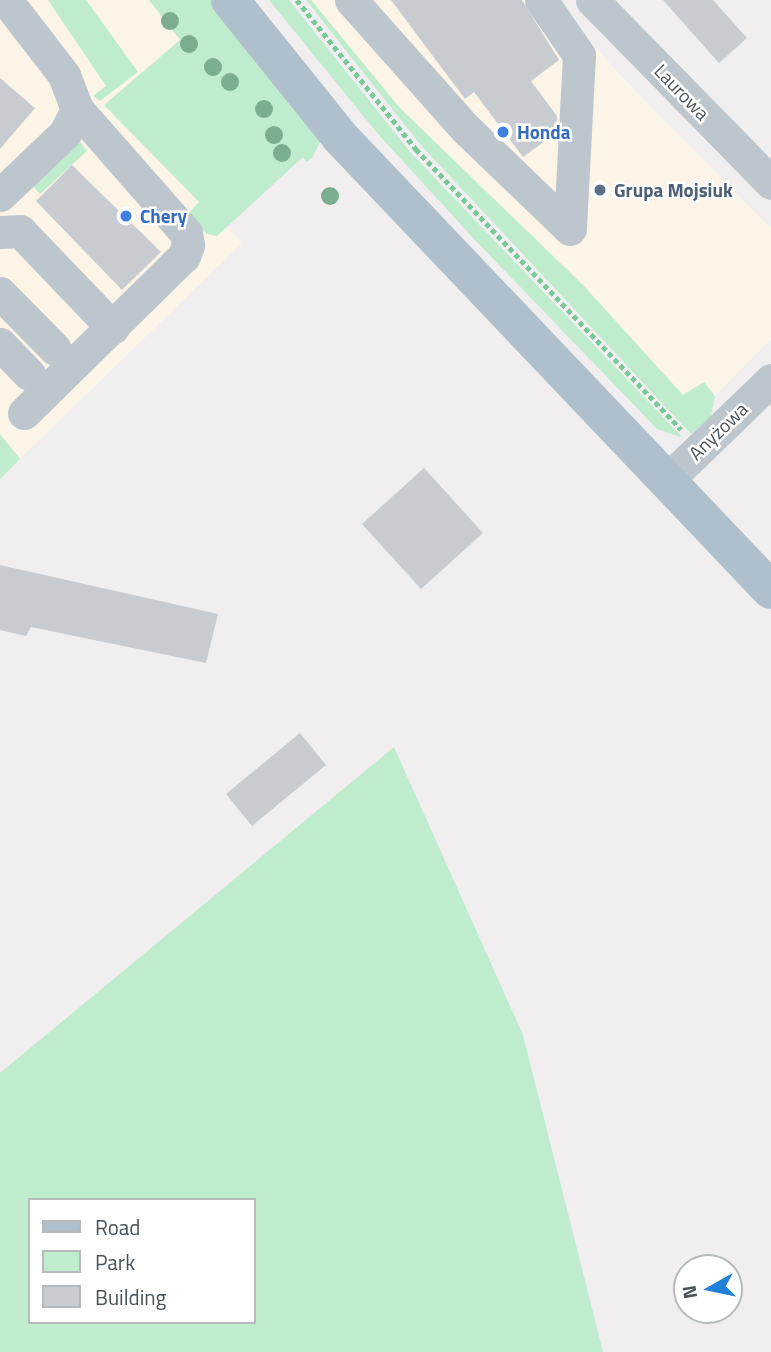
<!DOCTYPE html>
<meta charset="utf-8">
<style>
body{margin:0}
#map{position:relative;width:771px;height:1352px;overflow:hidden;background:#f0eeee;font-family:"Titillium Web",sans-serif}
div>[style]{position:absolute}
.commercial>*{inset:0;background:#fbf4e7}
.green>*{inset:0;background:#beeccc}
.building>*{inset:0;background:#c8ccd0}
.path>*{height:4.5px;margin-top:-2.25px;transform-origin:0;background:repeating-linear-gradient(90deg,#77c99a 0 5px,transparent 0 8.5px)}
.minor>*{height:33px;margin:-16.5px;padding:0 16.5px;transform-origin:16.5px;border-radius:16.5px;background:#bdc6cc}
.major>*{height:38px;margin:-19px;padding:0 19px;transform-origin:19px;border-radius:19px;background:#afc0cc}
.trees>*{width:18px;height:18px;margin:-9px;border-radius:50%;background:#7bad8f}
.dots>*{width:19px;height:19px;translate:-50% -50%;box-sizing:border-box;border:4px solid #fff;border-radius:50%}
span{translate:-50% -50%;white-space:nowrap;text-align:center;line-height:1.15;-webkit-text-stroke:5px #fff;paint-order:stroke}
.street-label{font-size:19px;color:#47535a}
.shop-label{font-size:19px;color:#366cbe;font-weight:700}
.left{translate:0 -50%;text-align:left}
.service-label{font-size:19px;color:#4e5e75;font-weight:700}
.legend{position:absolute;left:28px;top:1198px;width:228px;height:126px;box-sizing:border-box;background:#fff;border:2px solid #b5babd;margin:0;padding:9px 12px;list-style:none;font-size:21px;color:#47535a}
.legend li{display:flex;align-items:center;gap:14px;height:35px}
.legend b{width:35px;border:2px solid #b5babd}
.north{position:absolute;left:673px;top:1254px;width:70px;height:70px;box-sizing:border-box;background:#fff;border:2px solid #b5babd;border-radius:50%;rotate:261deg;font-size:19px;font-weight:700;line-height:28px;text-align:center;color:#47535a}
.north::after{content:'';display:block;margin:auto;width:24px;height:32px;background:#2180d7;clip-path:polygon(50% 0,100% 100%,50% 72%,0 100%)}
</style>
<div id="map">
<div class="commercial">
<div style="clip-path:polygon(0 0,180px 0,199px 23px,124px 96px,242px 243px,20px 459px,0 434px)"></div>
<div style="clip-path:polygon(307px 0,555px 0,619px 74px,771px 228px,771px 339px,690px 421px,421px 142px)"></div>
</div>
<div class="green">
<div style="clip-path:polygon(48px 0,86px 0,138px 72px,100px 101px,93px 96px,106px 86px)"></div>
<div style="clip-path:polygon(149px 0,222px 0,322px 138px,312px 158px,307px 162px,303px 157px,217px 236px,207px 234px,187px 215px,199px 202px,104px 105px,180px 40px)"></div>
<div style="clip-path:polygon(269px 0,289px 0,411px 153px,683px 438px,657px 429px,475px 240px,378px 134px)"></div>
<div style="clip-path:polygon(306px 0,311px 0,400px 108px,583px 285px,683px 395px,704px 382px,715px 396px,711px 416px,691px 434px,419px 143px)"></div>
<div style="clip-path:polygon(75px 135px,87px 151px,40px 194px,27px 179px)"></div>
<div style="clip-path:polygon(0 434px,20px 459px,0 479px)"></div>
<div style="clip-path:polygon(evenodd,394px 747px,523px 1035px,603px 1352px,0 1352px,0 1073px,394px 747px,30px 1200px,254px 1200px,254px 1322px,30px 1322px,30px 1200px)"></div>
</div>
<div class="building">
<div style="clip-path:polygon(391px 0,522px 0,559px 60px,531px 81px,557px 116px,556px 133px,523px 157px,474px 92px,465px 99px)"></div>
<div style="clip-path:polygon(663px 0,713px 0,747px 38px,719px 63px)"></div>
<div style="clip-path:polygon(0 78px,35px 108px,0 149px)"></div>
<div style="clip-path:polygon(72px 165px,161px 252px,122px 290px,36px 201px)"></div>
<div style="clip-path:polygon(424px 468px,483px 533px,421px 589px,362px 524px)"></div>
<div style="clip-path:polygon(0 565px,218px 614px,206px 663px,31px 627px,26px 636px,0 630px)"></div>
<div style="clip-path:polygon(300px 733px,326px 765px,252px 826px,226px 794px)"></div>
</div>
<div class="path">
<div style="left:297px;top:0;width:191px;rotate:51.4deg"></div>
<div style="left:416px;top:149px;width:386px;rotate:46.6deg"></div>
</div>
<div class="minor">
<div style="left:351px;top:0;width:173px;rotate:48.3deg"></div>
<div style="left:466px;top:129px;width:144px;rotate:43.9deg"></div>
<div style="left:541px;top:0;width:67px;rotate:55.4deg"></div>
<div style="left:579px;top:55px;width:174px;rotate:93deg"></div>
<div style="left:592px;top:0;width:256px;rotate:45.6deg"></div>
<div style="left:0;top:195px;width:90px;rotate:-43.6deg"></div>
<div style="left:65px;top:133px;width:27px;rotate:-63deg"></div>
<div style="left:77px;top:109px;width:36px;rotate:-111deg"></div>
<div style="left:64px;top:75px;width:95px;rotate:-127.7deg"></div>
<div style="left:0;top:232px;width:20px;rotate:-3deg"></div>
<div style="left:20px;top:231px;width:134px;rotate:46.2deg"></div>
<div style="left:0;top:293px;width:78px;rotate:45.5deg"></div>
<div style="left:0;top:344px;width:42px;rotate:46deg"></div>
<div style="left:24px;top:413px;width:224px;rotate:-44.5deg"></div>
<div style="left:184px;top:256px;width:12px;rotate:-70deg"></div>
<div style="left:188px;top:245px;width:12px;rotate:-99deg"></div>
<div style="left:186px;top:233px;width:165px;rotate:-131.3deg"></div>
<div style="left:665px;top:482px;width:147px;rotate:-43.9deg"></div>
</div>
<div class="major">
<div style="left:230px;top:0;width:176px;rotate:51.2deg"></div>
<div style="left:340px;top:137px;width:625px;rotate:46.43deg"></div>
</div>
<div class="trees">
<div style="left:170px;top:21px"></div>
<div style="left:189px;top:44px"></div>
<div style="left:213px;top:67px"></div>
<div style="left:230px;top:82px"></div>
<div style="left:264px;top:109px"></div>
<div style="left:274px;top:135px"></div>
<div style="left:282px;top:153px"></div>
<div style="left:330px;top:196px"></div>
</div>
<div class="dots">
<div style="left:503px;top:132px;background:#3f7fe0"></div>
<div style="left:600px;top:190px;background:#5c6f8a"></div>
<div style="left:126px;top:216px;background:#3f7fe0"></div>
</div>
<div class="street-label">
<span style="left:682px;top:92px;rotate:46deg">Laurowa</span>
<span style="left:718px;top:431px;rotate:-44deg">Anyżowa</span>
</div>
<div class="shop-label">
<span class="left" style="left:517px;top:132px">Honda</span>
<span class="left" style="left:140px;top:216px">Chery</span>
</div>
<div class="service-label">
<span class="left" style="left:614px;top:190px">Grupa Mojsiuk</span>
</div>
<ul class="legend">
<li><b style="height:9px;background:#afc0cc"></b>Road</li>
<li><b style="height:19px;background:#beeccc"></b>Park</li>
<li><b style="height:19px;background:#c8ccd0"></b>Building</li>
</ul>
<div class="north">N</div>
</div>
